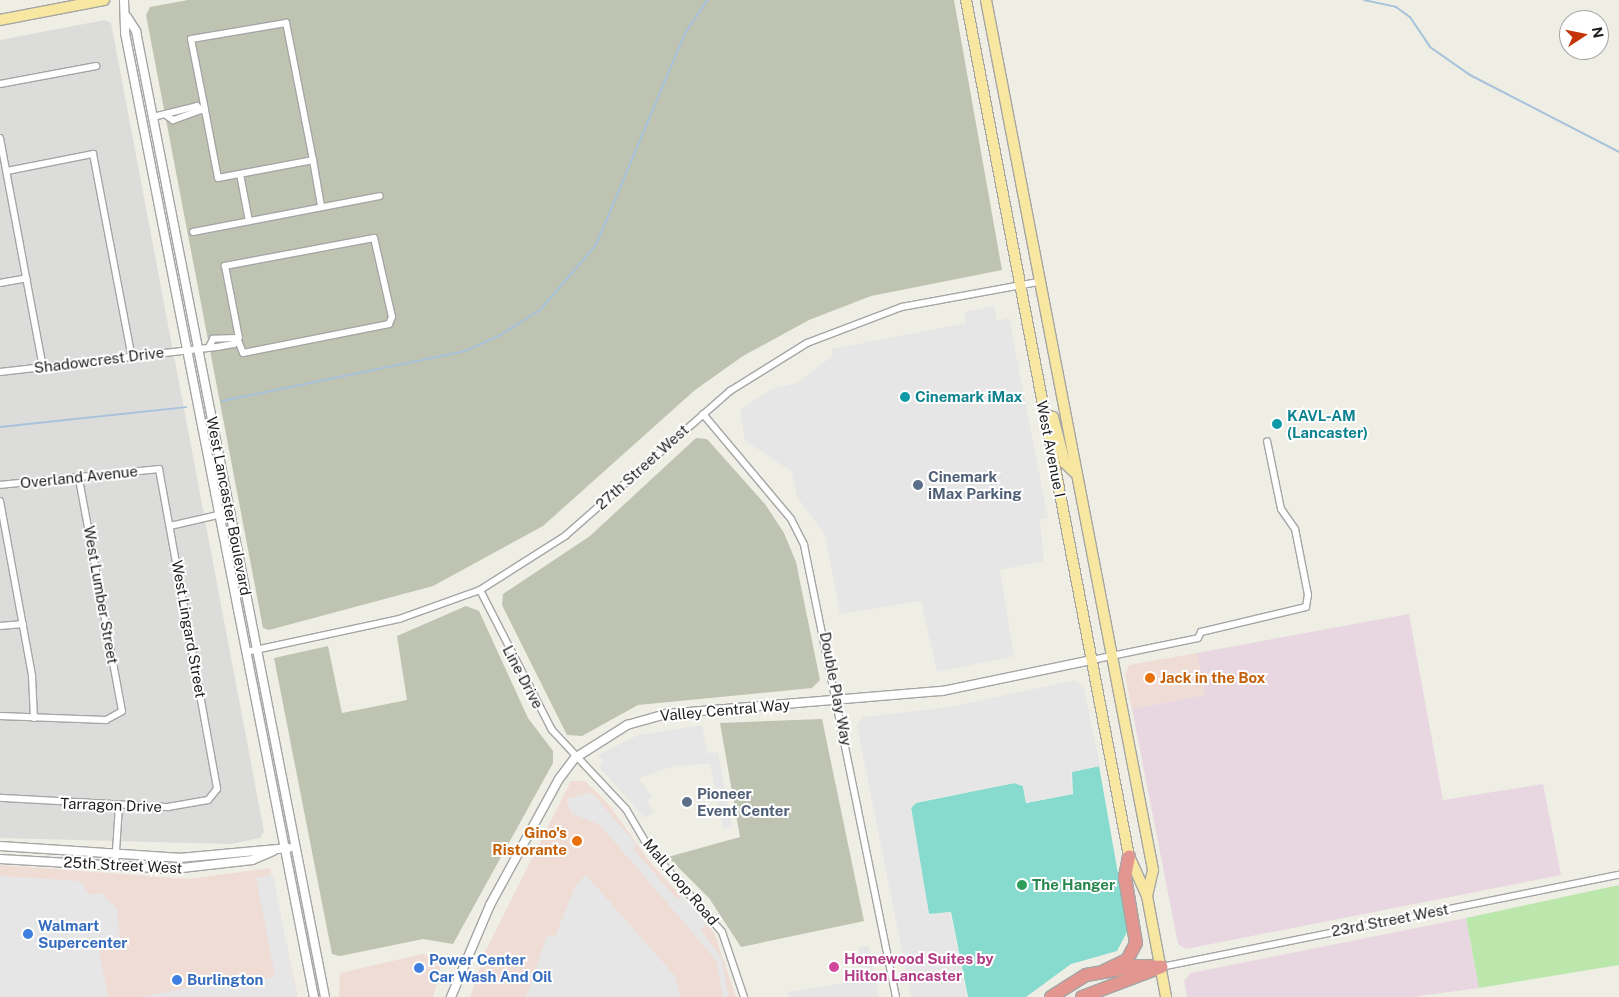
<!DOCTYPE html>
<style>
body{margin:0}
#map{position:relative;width:1619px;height:997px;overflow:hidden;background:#efeee5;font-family:"Public Sans",sans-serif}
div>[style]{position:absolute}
.residential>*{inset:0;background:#dcdcdb}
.commercial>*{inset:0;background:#efdcd5}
.industrial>*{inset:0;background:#e8d7e1}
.construction>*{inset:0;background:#bfc3b1}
.grass>*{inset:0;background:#bbe7ad}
.pitch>*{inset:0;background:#86dace}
.parking>*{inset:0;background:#e6e6e6}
.stream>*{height:2px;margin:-1px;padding:0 1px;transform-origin:1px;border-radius:1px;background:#a7c2db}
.roads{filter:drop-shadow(1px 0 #a5a5a5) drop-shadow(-1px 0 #a5a5a5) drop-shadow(0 1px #a5a5a5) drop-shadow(0 -1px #a5a5a5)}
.minor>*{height:6px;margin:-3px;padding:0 3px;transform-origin:3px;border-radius:3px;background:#fff}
.tertiary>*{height:8px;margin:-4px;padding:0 4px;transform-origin:4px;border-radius:4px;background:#fff}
.primary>*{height:10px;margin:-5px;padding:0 5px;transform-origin:5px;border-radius:5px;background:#f8e7a1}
.motorway>*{height:12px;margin:-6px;padding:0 6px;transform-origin:6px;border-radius:6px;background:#e39590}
.dots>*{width:14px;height:14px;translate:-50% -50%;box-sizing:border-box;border:2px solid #fff;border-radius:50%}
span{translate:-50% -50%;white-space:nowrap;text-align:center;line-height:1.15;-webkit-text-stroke:4px #fff;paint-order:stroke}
.street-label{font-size:15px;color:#1e1e1e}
.culture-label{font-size:15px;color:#0d838f;font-weight:700}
.left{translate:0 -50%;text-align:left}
.service-label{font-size:15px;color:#4e5e75;font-weight:700}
.food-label{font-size:15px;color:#c56008;font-weight:700}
.right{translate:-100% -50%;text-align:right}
.leisure-label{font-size:15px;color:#27864d;font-weight:700}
.shop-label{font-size:15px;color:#366cbe;font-weight:700}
.hotel-label{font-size:15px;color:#b23c85;font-weight:700}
.north{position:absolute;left:1559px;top:10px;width:50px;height:50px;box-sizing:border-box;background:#fff;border:1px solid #a5a5a5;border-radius:50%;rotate:79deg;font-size:14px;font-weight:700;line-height:20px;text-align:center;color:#1e1e1e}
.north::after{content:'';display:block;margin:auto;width:18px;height:22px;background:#c43609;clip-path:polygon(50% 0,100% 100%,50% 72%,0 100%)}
</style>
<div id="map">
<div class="residential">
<div style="clip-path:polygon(105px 20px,111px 23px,264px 832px,260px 838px,231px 844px,0 838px,0 40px)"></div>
</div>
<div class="commercial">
<div style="clip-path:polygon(1197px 653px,1205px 695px,1132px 709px,1125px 675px,1129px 665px)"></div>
<div style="clip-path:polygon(571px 781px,585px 781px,609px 805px,650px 862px,714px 932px,736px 997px,470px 997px,485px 952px)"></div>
<div style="clip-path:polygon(0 865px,188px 879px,270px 868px,298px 997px,0 997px)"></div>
<div style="clip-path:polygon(423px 954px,442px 961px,433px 997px,339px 997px,340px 973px)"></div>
</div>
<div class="industrial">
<div style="clip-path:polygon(1409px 614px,1443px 800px,1543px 784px,1561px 875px,1186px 949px,1178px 944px,1132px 709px,1205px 695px,1197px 653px)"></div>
<div style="clip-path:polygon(1466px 918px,1479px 988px,1412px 997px,1187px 997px,1184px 981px,1191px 973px)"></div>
</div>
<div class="construction">
<div style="clip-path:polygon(188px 0,954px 0,1002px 270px,871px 296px,809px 320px,743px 356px,695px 390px,543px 526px,433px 586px,269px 630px,263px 628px,146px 15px,150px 7px)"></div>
<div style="clip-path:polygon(696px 438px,707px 439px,765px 504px,784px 533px,796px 562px,820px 680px,812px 688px,638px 705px,582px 736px,567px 735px,502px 605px,503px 594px,590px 536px)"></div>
<div style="clip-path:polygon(466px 606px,479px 611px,528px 718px,553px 751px,553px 763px,453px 944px,423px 939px,340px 956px,332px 954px,274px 658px,328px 646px,342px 713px,407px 700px,397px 636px)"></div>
<div style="clip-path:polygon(822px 719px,864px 921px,741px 947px,709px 898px,668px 857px,740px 837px,720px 723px)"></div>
</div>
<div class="grass">
<div style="clip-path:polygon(1619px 885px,1619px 965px,1479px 988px,1466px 918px)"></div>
</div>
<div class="pitch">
<div style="clip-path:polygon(1099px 766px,1128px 930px,1117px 951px,1071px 964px,1026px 997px,968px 997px,951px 912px,929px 914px,911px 808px,916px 803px,1014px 783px,1023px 786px,1026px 803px,1073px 794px,1072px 772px)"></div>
</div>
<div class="parking">
<div style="clip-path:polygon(994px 306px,997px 321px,1009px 318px,1048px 518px,1040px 520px,1044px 561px,1000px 570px,1014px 656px,937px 672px,921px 601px,840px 614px,825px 535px,797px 497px,792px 472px,745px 440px,740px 410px,771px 389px,797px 383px,832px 356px,832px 349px,966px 323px,964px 312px)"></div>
<div style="clip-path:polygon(1075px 680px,1084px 688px,1100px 766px,1071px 772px,1072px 794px,1026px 803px,1023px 786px,1015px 783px,916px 802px,911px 808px,929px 915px,950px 912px,967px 997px,911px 997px,857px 726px,863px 717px,950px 707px)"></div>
<div style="clip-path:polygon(702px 725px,707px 753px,718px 752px,732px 827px,723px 829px,710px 764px,674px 766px,638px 778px,652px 796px,647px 801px,654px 812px,645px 818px,599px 767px,603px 762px,598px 755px,638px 735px)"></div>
<div style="clip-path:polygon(591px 792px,637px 845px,633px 849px,677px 899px,681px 896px,707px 924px,701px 930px,721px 957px,729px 997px,723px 997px,716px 960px,600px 825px,571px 813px,567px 799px)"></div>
<div style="clip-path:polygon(273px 874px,297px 997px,141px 997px,231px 979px,240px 985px,275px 976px,256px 878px)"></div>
<div style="clip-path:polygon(586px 875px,676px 977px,680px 997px,526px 997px,547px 935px,555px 937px,575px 886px)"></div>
<div style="clip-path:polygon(0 876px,80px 881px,90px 895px,102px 893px,117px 909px,120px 939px,98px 944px,108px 997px,0 997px)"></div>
<div style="clip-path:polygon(869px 946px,879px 997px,788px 997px,787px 992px,864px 980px,858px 947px)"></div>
</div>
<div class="stream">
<div style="left:1364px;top:0;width:33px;rotate:12deg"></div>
<div style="left:1396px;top:7px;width:17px;rotate:36deg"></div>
<div style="left:1410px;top:17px;width:36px;rotate:56deg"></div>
<div style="left:1430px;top:47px;width:49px;rotate:35deg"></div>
<div style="left:1470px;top:75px;width:168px;rotate:27.3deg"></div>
<div style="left:222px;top:401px;width:248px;rotate:-11.6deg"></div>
<div style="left:465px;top:351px;width:37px;rotate:-24deg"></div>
<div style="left:499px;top:336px;width:49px;rotate:-32.4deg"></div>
<div style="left:540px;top:310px;width:86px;rotate:-49.3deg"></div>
<div style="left:596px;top:245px;width:230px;rotate:-67.2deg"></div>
<div style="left:685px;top:33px;width:40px;rotate:-56deg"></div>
<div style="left:0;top:427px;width:187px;rotate:-6.1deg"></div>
</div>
<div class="roads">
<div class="minor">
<div style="left:0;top:84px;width:98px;rotate:-10.6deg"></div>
<div style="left:201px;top:110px;width:4px"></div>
<div style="left:205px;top:110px;width:69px;rotate:79.2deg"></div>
<div style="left:218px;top:178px;width:97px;rotate:-10.7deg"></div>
<div style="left:313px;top:160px;width:140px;rotate:-101.1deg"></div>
<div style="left:286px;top:23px;width:96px;rotate:170.4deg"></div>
<div style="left:191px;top:39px;width:72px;rotate:78.8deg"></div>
<div style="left:153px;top:117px;width:45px;rotate:-14deg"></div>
<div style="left:197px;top:106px;width:6px;rotate:45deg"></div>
<div style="left:201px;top:110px;width:30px;rotate:160deg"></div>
<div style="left:173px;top:120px;width:7px;rotate:-146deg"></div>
<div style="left:0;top:138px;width:233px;rotate:79.4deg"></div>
<div style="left:313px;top:160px;width:47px;rotate:80.1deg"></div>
<div style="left:7px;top:171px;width:88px;rotate:-11.2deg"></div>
<div style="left:93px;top:154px;width:208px;rotate:79.2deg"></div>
<div style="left:240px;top:174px;width:48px;rotate:79.2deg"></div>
<div style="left:193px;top:232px;width:190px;rotate:-10.9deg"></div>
<div style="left:0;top:283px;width:27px;rotate:-10deg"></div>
<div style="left:237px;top:338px;width:16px;rotate:68deg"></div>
<div style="left:243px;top:353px;width:149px;rotate:-11.2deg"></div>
<div style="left:389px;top:324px;width:8px;rotate:-67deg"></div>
<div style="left:392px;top:317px;width:81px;rotate:-102.8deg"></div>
<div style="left:374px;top:238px;width:152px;rotate:169.4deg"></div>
<div style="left:225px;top:266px;width:73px;rotate:79deg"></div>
<div style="left:0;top:372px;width:218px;rotate:-6.6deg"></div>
<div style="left:217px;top:347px;width:17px;rotate:-10deg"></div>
<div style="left:234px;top:344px;width:7px;rotate:-63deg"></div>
<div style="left:237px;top:338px;width:24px;rotate:178deg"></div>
<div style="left:213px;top:339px;width:7px;rotate:117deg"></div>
<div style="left:703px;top:414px;width:137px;rotate:50deg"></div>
<div style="left:791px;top:519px;width:29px;rotate:63deg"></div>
<div style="left:804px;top:545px;width:461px;rotate:78.5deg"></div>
<div style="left:0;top:485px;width:160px;rotate:-5.7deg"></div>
<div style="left:159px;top:469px;width:325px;rotate:79.7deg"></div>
<div style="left:217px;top:789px;width:14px;rotate:129deg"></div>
<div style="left:208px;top:800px;width:41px;rotate:170.1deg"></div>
<div style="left:168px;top:807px;width:168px;rotate:-176.9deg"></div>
<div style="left:0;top:501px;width:178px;rotate:79.6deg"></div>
<div style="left:32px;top:676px;width:42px;rotate:87.3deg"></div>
<div style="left:170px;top:526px;width:63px;rotate:-12.9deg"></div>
<div style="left:480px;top:590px;width:157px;rotate:62.8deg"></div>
<div style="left:552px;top:730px;width:108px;rotate:46.9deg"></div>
<div style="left:626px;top:809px;width:45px;rotate:59.5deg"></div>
<div style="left:649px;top:848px;width:111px;rotate:49deg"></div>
<div style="left:722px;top:932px;width:69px;rotate:71.3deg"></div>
<div style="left:0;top:626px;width:23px;rotate:-5deg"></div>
<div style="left:246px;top:652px;width:157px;rotate:-12.2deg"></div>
<div style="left:399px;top:619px;width:86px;rotate:-19.7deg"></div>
<div style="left:480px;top:590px;width:101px;rotate:-32.4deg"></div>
<div style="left:565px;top:536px;width:220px;rotate:-41.3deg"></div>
<div style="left:730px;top:391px;width:91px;rotate:-31.9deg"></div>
<div style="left:807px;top:343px;width:102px;rotate:-20.8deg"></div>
<div style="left:902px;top:307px;width:138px;rotate:-10.4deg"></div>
<div style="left:1092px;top:660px;width:108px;rotate:-11.7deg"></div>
<div style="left:1198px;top:638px;width:7px;rotate:-63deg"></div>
<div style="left:1201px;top:632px;width:108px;rotate:-13.4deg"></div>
<div style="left:1306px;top:607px;width:12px;rotate:-81deg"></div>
<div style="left:1308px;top:595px;width:67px;rotate:-101.1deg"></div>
<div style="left:1295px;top:529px;width:24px;rotate:-125deg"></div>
<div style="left:1281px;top:509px;width:69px;rotate:-101.6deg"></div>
<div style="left:0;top:716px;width:106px;rotate:2.2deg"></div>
<div style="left:106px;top:720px;width:18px;rotate:-29deg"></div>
<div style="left:122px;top:711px;width:237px;rotate:-100.5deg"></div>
<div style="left:115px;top:866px;width:60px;rotate:-86.2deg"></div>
<div style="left:1161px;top:967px;width:467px;rotate:-11.4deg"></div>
</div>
<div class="tertiary">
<div style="left:124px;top:0;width:33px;rotate:88deg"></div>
<div style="left:125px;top:33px;width:982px;rotate:78.91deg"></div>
<div style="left:127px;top:17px;width:17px;rotate:57deg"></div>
<div style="left:136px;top:31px;width:984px;rotate:78.93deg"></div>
<div style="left:0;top:846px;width:179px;rotate:3.8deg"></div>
<div style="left:179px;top:858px;width:110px;rotate:-5.2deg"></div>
<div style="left:0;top:859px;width:173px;rotate:3.3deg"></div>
<div style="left:173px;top:869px;width:80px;rotate:-6.5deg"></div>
<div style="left:252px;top:860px;width:23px;rotate:-23deg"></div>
<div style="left:451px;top:997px;width:100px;rotate:-67deg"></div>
<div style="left:490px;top:905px;width:144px;rotate:-61.3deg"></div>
<div style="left:559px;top:779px;width:26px;rotate:-53deg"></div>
<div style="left:575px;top:758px;width:62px;rotate:-32.4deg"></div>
<div style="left:627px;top:725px;width:41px;rotate:-15.8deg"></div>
<div style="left:666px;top:714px;width:277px;rotate:-4.8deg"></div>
<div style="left:942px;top:691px;width:153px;rotate:-11.7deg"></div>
</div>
<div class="primary">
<div style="left:966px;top:0;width:871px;rotate:79.22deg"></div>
<div style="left:1129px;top:856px;width:44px;rotate:65.8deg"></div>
<div style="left:1147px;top:896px;width:103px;rotate:79.3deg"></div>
<div style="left:986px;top:0;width:886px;rotate:79.13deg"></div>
<div style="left:1153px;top:870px;width:27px;rotate:103deg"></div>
<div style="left:0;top:20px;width:106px;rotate:-10.9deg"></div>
<div style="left:1045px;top:415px;width:8px;rotate:14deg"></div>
<div style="left:1053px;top:417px;width:48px;rotate:75.4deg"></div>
<div style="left:1065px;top:463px;width:13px;rotate:45deg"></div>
</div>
<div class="motorway">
<div style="left:1104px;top:971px;width:25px;rotate:-26deg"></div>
<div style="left:1127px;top:960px;width:19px;rotate:-62deg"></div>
<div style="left:1136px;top:943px;width:67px;rotate:-99.5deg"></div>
<div style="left:1125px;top:877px;width:21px;rotate:-79deg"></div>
<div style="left:1051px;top:997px;width:41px;rotate:-32.2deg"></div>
<div style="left:1086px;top:975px;width:53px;rotate:-9.8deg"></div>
<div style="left:1138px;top:966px;width:23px;rotate:2deg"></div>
<div style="left:1082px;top:997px;width:85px;rotate:-20.8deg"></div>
</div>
</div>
<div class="dots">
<div style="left:905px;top:397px;background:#0f9aa8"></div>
<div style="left:1277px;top:424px;background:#0f9aa8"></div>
<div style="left:918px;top:485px;background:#5c6f8a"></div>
<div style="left:1150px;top:678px;background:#e8710a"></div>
<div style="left:687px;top:802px;background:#5c6f8a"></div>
<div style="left:577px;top:841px;background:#e8710a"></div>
<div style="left:1022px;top:885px;background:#2e9e5b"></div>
<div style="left:28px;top:934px;background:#3f7fe0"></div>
<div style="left:834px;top:967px;background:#d1479c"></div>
<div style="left:419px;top:968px;background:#3f7fe0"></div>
<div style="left:177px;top:980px;background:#3f7fe0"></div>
</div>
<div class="street-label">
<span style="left:99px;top:360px;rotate:-7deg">Shadowcrest Drive</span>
<span style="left:1051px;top:449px;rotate:79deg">West Avenue I</span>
<span style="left:642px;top:467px;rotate:-42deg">27th Street West</span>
<span style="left:79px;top:477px;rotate:-6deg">Overland Avenue</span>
<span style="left:229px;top:506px;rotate:79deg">West Lancaster Boulevard</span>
<span style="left:101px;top:595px;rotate:80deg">West Lumber Street</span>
<span style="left:189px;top:629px;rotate:80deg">West Lingard Street</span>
<span style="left:523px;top:677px;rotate:62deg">Line Drive</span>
<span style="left:836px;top:689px;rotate:79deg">Double Play Way</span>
<span style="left:725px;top:710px;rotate:-5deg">Valley Central Way</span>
<span style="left:111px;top:805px;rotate:2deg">Tarragon Drive</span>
<span style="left:123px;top:865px;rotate:3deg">25th Street West</span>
<span style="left:681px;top:882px;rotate:50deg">Mall Loop Road</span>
<span style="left:1390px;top:920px;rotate:-11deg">23rd Street West</span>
</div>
<div class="culture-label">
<span class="left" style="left:915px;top:397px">Cinemark iMax</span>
<span class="left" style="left:1287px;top:424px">KAVL-AM<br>(Lancaster)</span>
</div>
<div class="service-label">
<span class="left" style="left:928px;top:485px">Cinemark<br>iMax Parking</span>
<span class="left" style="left:697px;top:802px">Pioneer<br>Event Center</span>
</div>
<div class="food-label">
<span class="left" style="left:1160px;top:678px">Jack in the Box</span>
<span class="right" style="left:567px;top:841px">Gino's<br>Ristorante</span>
</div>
<div class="leisure-label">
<span class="left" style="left:1032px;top:885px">The Hanger</span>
</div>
<div class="shop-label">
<span class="left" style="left:38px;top:934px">Walmart<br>Supercenter</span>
<span class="left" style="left:429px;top:968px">Power Center<br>Car Wash And Oil</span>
<span class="left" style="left:187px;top:980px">Burlington</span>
</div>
<div class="hotel-label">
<span class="left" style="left:844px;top:967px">Homewood Suites by<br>Hilton Lancaster</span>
</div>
<div class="north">N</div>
</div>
